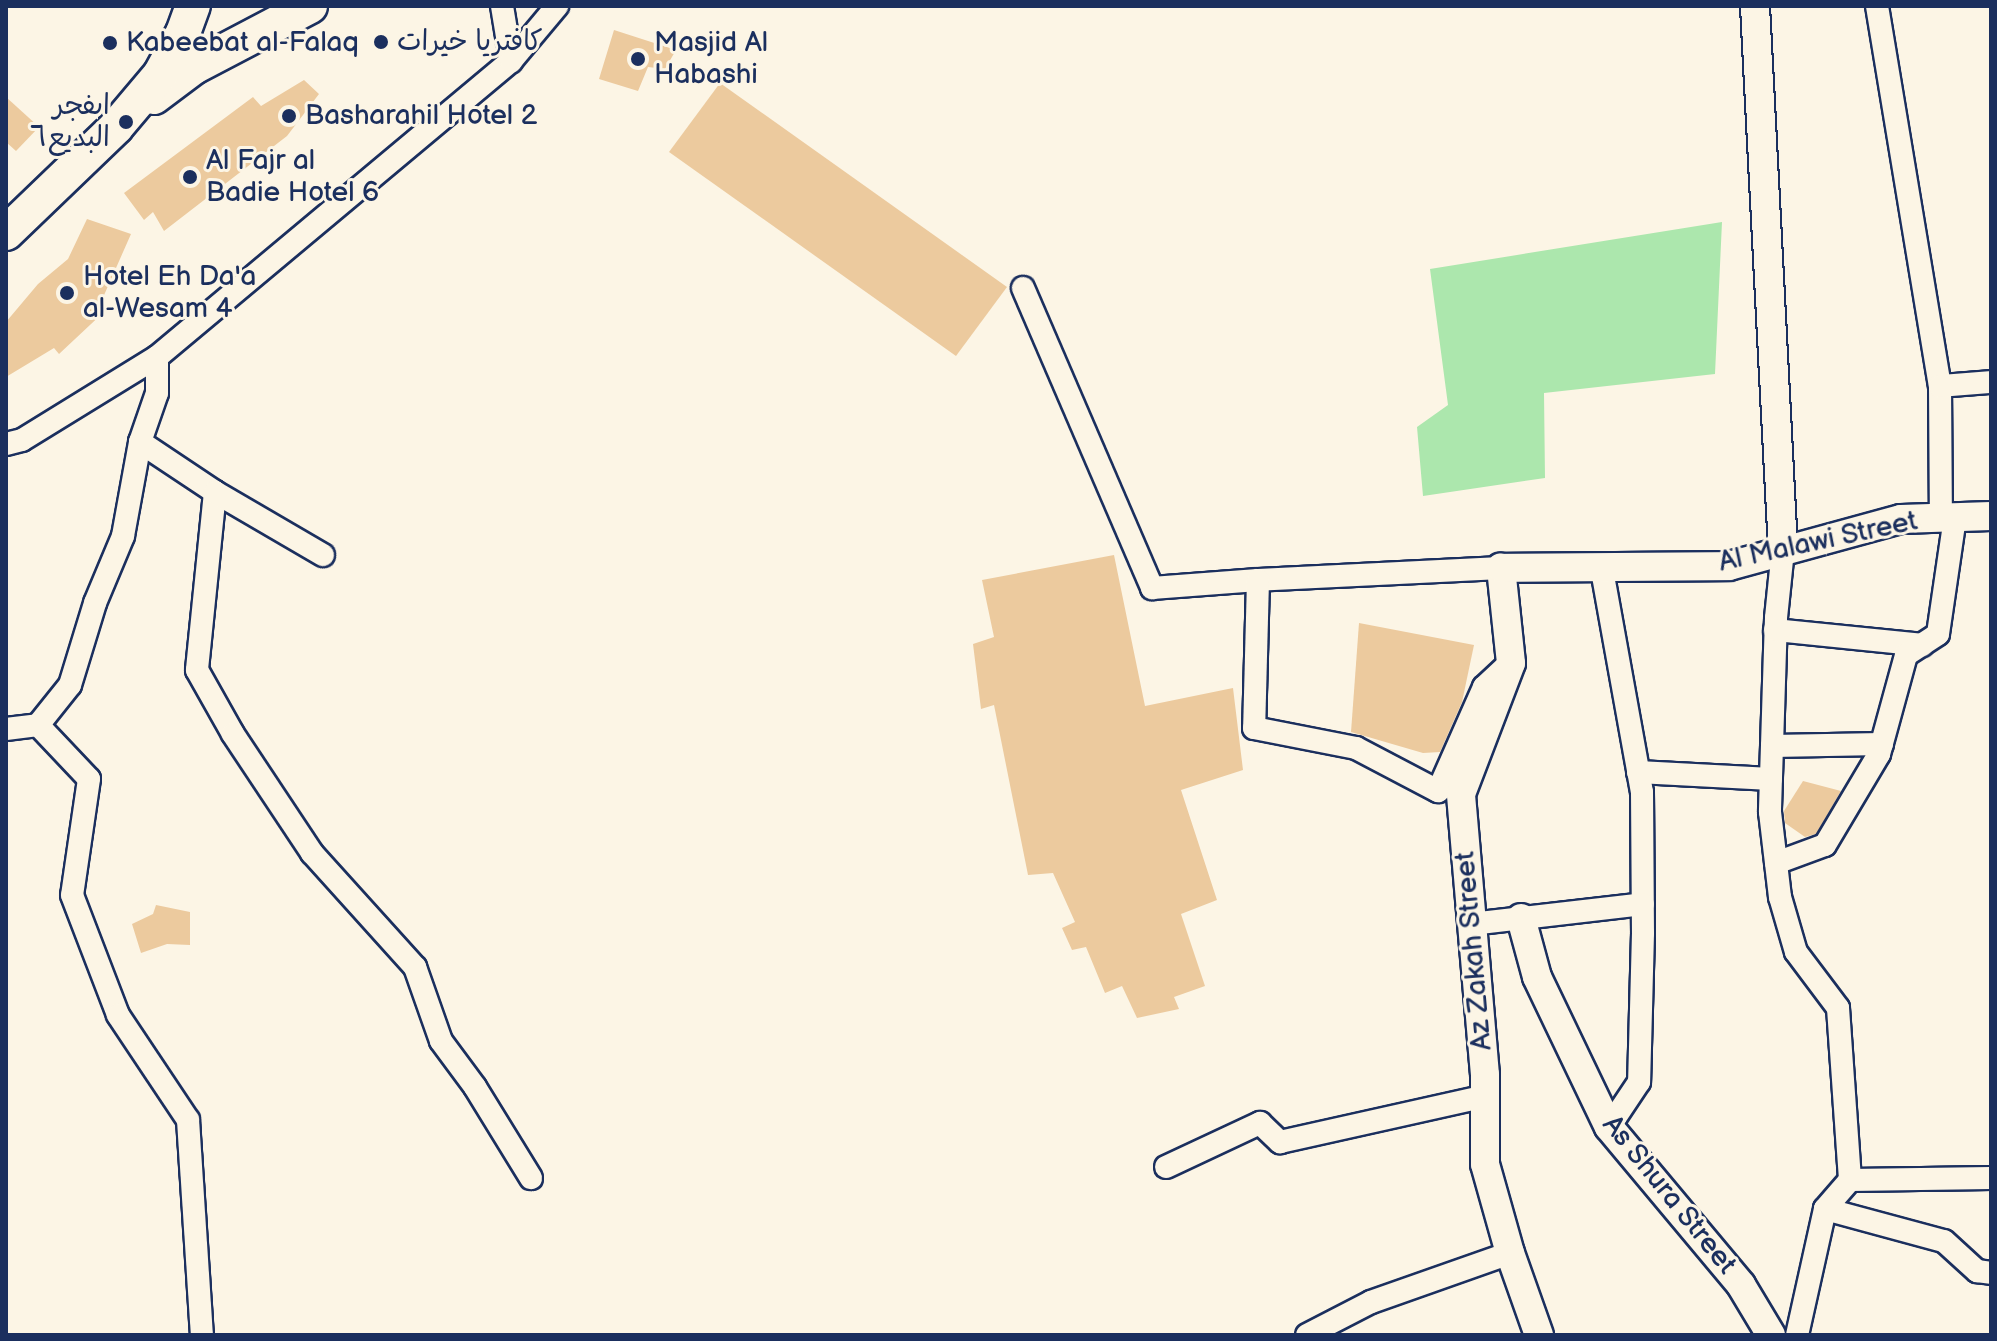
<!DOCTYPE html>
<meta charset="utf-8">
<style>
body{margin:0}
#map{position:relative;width:1997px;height:1341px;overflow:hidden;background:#fcf5e5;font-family:"Balsamiq Sans","Playpen Sans Arabic",sans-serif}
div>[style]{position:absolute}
.green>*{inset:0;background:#ace7ad}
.building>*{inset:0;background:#ecca9e}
.roads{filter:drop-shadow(2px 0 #1b2f5e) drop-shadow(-2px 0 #1b2f5e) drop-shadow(0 2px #1b2f5e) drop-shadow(0 -2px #1b2f5e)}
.minor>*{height:22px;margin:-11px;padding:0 11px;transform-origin:11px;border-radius:11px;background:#fcf5e5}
.tertiary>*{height:28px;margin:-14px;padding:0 14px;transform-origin:14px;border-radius:14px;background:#fcf5e5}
.primary>*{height:34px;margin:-17px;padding:0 17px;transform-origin:17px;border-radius:17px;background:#fcf5e5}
.dots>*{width:22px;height:22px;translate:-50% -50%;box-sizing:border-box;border:4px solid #fcf5e5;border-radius:50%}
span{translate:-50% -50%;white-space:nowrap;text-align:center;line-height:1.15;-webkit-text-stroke:6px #fcf5e5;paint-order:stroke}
.poi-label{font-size:28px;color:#1b2f5e}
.left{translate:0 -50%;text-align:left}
.right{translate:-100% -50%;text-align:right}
.street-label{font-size:28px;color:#1b2f5e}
.frame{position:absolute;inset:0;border:8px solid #1b2f5e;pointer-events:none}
</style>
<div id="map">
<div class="green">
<div style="clip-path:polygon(1722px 222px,1715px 374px,1544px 393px,1545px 478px,1423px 496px,1417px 427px,1448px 405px,1430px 269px)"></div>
</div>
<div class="building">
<div style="clip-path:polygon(614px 30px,676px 50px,665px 69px,648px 67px,638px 91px,599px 79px)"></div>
<div style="clip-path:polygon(304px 80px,319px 94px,287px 136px,164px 231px,153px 212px,144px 220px,124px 193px,253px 97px,261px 106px)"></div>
<div style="clip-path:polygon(720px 83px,1007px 287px,956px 356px,669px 152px)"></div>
<div style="clip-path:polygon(6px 97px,39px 127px,16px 151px,6px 142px)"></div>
<div style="clip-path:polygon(87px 219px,131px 234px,101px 302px,106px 310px,59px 354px,54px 348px,6px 377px,6px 322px,38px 284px,68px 259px)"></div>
<div style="clip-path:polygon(1114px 555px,1145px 706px,1233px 688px,1243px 770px,1181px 790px,1217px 900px,1181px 914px,1205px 986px,1174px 997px,1179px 1009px,1137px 1018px,1122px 986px,1105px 993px,1086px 947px,1072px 950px,1062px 928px,1075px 922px,1053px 873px,1028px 875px,994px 705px,981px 709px,973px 644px,994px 637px,982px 580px)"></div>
<div style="clip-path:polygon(1359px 623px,1474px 645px,1462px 702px,1440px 752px,1423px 753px,1351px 732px)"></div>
<div style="clip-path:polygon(1803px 781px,1841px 791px,1816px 834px,1805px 837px,1785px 823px,1784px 811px)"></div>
<div style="clip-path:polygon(156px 905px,190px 912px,190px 945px,167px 944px,141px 953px,132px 924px,153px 914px)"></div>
</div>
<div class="roads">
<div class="minor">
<div style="left:502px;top:6px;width:56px;rotate:80.7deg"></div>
<div style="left:1877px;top:6px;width:385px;rotate:80.6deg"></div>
<div style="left:1940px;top:386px;width:132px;rotate:89.6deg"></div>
<div style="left:1023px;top:288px;width:327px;rotate:66.7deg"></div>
<div style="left:1152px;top:588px;width:106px;rotate:-4.3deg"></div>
<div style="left:1940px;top:386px;width:51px;rotate:-4.5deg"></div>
<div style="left:140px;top:442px;width:90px;rotate:33.7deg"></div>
<div style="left:215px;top:492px;width:179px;rotate:95.8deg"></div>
<div style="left:197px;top:670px;width:73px;rotate:60.6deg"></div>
<div style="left:233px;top:734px;width:143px;rotate:56.4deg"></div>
<div style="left:312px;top:853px;width:154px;rotate:47.9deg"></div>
<div style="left:415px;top:967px;width:78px;rotate:70.6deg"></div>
<div style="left:441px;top:1041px;width:57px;rotate:53.5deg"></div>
<div style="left:475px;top:1087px;width:107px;rotate:58.4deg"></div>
<div style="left:6px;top:444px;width:16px;rotate:-14deg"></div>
<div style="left:22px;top:440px;width:158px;rotate:-31.6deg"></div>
<div style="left:157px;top:357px;width:461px;rotate:-39.9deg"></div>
<div style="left:511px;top:61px;width:72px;rotate:-50.1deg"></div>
<div style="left:215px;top:492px;width:125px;rotate:30.3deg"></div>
<div style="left:1783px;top:550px;width:68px;rotate:95.9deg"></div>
<div style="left:1776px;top:618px;width:194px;rotate:91.8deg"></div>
<div style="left:1770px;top:812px;width:86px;rotate:83.3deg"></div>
<div style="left:1780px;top:897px;width:57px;rotate:73.8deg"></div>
<div style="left:1796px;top:952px;width:70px;rotate:53.1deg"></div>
<div style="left:1838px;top:1008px;width:172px;rotate:86deg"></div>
<div style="left:1850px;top:1180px;width:38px;rotate:131deg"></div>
<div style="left:1825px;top:1209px;width:129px;rotate:102.5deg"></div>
<div style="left:1501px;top:568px;width:243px;rotate:177.2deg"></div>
<div style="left:1258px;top:580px;width:148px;rotate:91.5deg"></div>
<div style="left:1254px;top:728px;width:104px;rotate:11.1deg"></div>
<div style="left:1356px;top:748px;width:93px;rotate:27.7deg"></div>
<div style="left:1438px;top:791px;width:114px;rotate:-66.1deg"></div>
<div style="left:1484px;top:687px;width:33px;rotate:-43deg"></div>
<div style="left:1602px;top:570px;width:226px;rotate:79.8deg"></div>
<div style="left:1642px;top:792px;width:141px;rotate:89.6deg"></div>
<div style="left:1643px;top:933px;width:149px;rotate:91.5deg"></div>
<div style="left:1639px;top:1082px;width:54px;rotate:123.7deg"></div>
<div style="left:1775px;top:630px;width:148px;rotate:5.8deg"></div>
<div style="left:38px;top:725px;width:74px;rotate:46.6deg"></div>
<div style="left:89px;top:779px;width:117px;rotate:98.3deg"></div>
<div style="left:72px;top:895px;width:129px;rotate:69deg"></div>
<div style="left:118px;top:1015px;width:126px;rotate:56.3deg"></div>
<div style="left:188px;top:1120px;width:215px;rotate:86.3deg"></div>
<div style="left:6px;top:729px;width:32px;rotate:-7deg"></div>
<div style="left:38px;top:725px;width:51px;rotate:-51.3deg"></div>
<div style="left:70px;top:685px;width:86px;rotate:-73deg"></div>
<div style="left:95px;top:603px;width:73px;rotate:-67.3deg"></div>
<div style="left:123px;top:536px;width:96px;rotate:-79.7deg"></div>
<div style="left:140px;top:442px;width:52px;rotate:-70.9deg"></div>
<div style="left:157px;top:393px;width:36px;rotate:-90deg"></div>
<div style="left:1772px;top:746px;width:110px;rotate:-1deg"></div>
<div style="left:1638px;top:772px;width:133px;rotate:3deg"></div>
<div style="left:1776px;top:863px;width:52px;rotate:-20.2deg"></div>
<div style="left:1825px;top:845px;width:106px;rotate:-59.3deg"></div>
<div style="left:1879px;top:754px;width:103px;rotate:-74.7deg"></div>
<div style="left:1906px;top:655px;width:38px;rotate:-33deg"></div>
<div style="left:1938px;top:634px;width:118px;rotate:-81.7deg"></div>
<div style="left:1471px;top:924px;width:173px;rotate:-6.6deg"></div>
<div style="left:1166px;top:1167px;width:104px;rotate:-25.1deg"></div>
<div style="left:1260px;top:1123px;width:28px;rotate:44deg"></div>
<div style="left:1280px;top:1142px;width:210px;rotate:-12.6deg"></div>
<div style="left:1850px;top:1180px;width:141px;rotate:-0.8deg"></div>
<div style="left:1825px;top:1209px;width:123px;rotate:15.1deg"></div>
<div style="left:1944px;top:1241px;width:45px;rotate:42.3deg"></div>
<div style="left:1977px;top:1271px;width:14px;rotate:8deg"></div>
<div style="left:1307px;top:1335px;width:72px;rotate:-27.3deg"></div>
<div style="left:1371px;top:1302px;width:147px;rotate:-19.4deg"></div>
</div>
<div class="tertiary">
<div style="left:1755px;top:6px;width:545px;rotate:87.05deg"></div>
<div style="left:1521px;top:918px;width:61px;rotate:74.8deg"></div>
<div style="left:1537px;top:977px;width:166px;rotate:64.4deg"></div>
<div style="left:1609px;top:1127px;width:206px;rotate:50.1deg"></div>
<div style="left:1741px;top:1285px;width:58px;rotate:59deg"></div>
<div style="left:1539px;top:1335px;width:87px;rotate:-109.5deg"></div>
<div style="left:1510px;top:1253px;width:92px;rotate:-105.7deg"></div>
<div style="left:1485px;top:1164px;width:89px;rotate:-90deg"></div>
<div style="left:1485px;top:1075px;width:282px;rotate:-94.9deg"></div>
<div style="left:1461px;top:794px;width:140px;rotate:-69.1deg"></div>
<div style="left:1511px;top:663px;width:96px;rotate:-96deg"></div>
<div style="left:1501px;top:568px;width:228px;rotate:-0.5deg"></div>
<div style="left:1729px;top:566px;width:178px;rotate:-15.3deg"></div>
<div style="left:1901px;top:519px;width:90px;rotate:-1.9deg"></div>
</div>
<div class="primary">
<div style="left:154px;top:97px;width:50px;rotate:-36.9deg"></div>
<div style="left:194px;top:67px;width:131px;rotate:-27.7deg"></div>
<div style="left:6px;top:233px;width:153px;rotate:-43.9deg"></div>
<div style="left:116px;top:127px;width:68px;rotate:-49.8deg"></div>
<div style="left:160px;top:75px;width:48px;rotate:-61.3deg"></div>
<div style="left:183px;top:33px;width:29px;rotate:-70deg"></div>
</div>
</div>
<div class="dots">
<div style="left:381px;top:42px;background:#1b2f5e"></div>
<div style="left:110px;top:43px;background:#1b2f5e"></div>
<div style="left:638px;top:59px;background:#1b2f5e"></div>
<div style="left:289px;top:116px;background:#1b2f5e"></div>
<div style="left:126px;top:122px;background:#1b2f5e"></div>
<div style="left:190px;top:177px;background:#1b2f5e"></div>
<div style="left:67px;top:293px;background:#1b2f5e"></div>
</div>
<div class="poi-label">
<span class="left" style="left:397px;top:42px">كافتريا خيرات</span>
<span class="left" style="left:126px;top:43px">Kabeebat al-Falaq</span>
<span class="left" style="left:654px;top:59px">Masjid Al<br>Habashi</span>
<span class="right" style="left:110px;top:122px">اىفجر<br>البديع٦</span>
<span class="left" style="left:305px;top:116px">Basharahil Hotel 2</span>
<span class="left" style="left:206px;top:177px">Al Fajr al<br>Badie Hotel 6</span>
<span class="left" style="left:83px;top:293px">Hotel Eh Da'a<br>al-Wesam 4</span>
</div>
<div class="street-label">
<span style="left:1818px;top:542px;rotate:-12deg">Al Malawi Street</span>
<span style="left:1474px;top:951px;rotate:-95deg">Az Zakah Street</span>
<span style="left:1669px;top:1195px;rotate:51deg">As Shura Street</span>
</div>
<div class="frame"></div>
</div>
